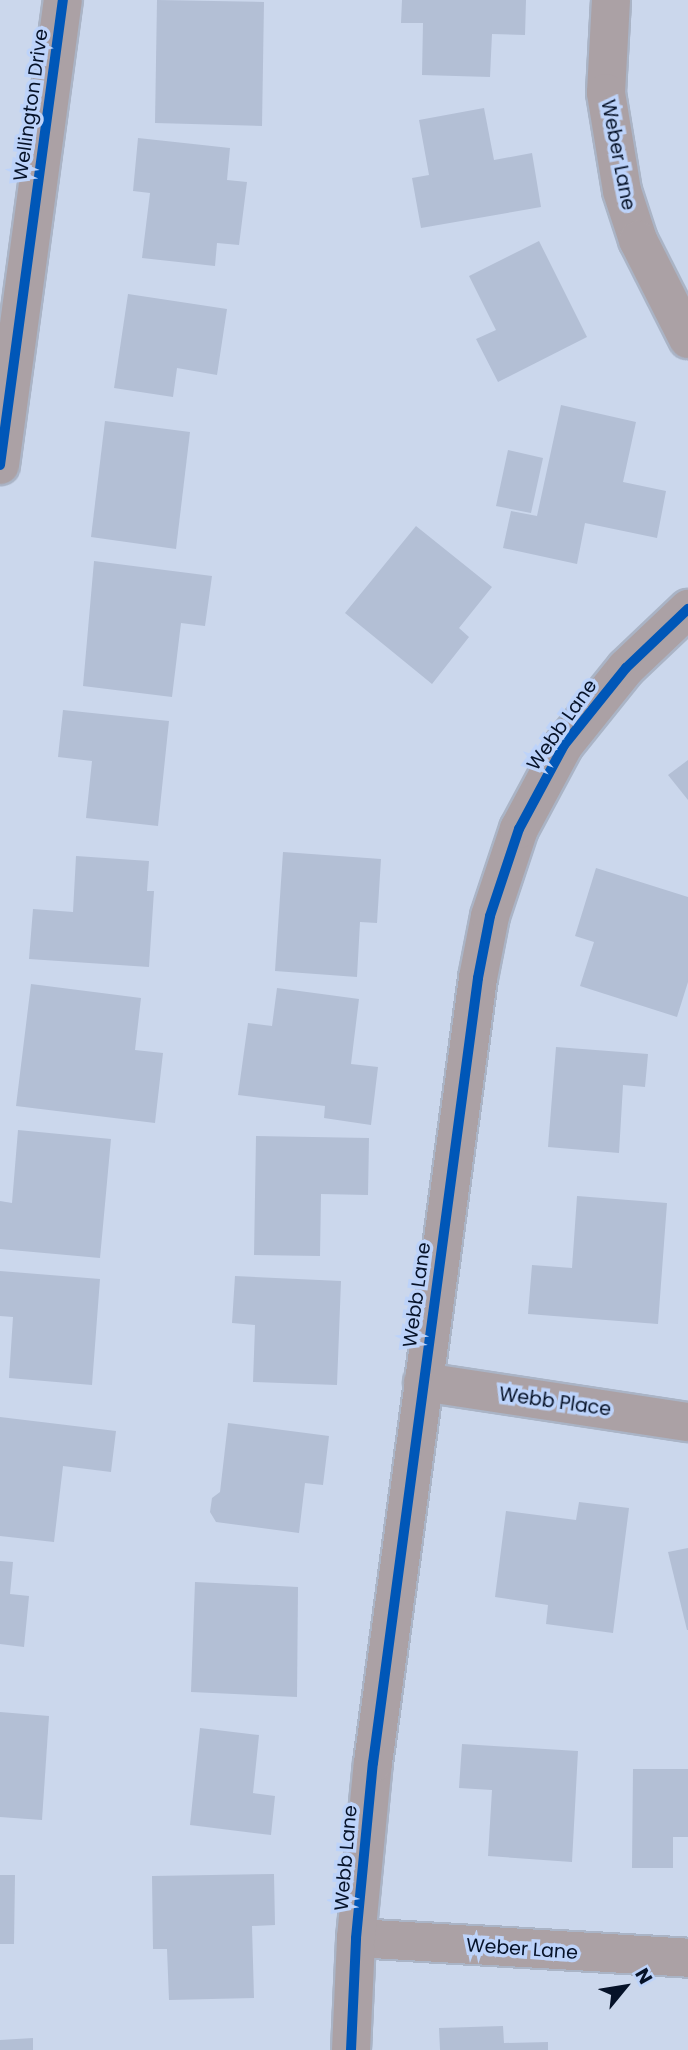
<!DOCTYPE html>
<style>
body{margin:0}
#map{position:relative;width:688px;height:2050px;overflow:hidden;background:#cbd7ec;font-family:Poppins,sans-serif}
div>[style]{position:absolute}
.building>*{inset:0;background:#b3bfd5}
.roads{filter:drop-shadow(2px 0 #aab4c6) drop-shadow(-2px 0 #aab4c6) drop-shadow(0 2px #aab4c6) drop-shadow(0 -2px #aab4c6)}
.minor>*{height:38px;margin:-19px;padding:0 19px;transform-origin:19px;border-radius:19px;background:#aba1a5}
.cycleway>*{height:10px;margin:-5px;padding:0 5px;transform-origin:5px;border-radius:5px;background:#0057b8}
span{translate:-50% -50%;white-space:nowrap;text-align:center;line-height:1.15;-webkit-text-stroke:7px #bdd3fa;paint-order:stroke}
.street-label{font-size:19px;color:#061228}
.north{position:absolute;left:590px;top:1952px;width:70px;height:70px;-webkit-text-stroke:5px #bdd3fa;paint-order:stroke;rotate:60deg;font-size:19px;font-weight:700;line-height:28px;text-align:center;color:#061228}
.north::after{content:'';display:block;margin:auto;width:24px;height:32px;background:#061228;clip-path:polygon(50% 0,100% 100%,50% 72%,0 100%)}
</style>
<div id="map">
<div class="building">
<div style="clip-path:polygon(157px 0,264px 2px,262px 126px,155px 123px)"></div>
<div style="clip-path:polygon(402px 0,526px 0,525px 35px,492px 34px,490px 77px,422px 75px,423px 23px,401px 23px)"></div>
<div style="clip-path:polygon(484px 108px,494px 160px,532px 153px,541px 207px,421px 228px,412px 178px,429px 175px,419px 120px)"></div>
<div style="clip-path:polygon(138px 138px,230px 148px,227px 180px,247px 182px,239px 245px,217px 243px,215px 266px,142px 258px,150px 193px,133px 191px)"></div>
<div style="clip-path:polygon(539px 241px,587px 337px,498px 382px,476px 339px,496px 330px,469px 276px)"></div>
<div style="clip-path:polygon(128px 294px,227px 309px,217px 375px,177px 368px,173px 397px,114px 388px)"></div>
<div style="clip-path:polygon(561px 405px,636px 422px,623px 482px,666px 491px,657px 538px,585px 523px,577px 564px,503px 548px,511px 511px,537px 516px)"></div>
<div style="clip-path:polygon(105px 421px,190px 432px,176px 549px,91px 537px)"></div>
<div style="clip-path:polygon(508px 450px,543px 458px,531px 513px,496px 506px)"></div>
<div style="clip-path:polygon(416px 526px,492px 587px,459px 628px,469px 637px,432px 684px,345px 613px)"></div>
<div style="clip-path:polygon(94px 561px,212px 576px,205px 626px,181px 623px,172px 697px,83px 686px)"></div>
<div style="clip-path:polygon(63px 710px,169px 721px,158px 826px,86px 818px,92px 761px,58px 757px)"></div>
<div style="clip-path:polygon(688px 760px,688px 800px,668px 775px)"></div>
<div style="clip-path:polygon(283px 852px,381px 859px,377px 923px,360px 922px,357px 977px,275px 971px)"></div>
<div style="clip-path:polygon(76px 856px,149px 861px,147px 891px,154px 891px,149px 967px,29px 959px,33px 909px,73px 912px)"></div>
<div style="clip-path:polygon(596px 868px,688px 897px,688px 982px,677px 1017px,580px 986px,594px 942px,575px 936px)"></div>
<div style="clip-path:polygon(31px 984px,141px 998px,135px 1050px,163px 1053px,155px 1123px,16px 1106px)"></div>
<div style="clip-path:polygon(277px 988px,359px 999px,351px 1064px,378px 1067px,371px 1125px,324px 1118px,325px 1106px,238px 1095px,248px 1023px,272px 1026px)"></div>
<div style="clip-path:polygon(556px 1047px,648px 1054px,645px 1087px,623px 1085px,619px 1153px,548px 1147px)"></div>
<div style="clip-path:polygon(18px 1130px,111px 1139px,100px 1258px,0 1249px,0 1201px,12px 1203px)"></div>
<div style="clip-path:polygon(256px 1136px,369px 1138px,368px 1195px,321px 1194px,320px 1256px,254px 1255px)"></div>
<div style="clip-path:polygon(577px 1196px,667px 1203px,658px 1324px,528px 1314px,532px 1265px,572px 1268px)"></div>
<div style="clip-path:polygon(0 1271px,100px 1279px,92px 1385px,9px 1378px,13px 1317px,0 1316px)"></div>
<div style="clip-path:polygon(235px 1276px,341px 1281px,337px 1385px,253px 1382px,255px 1325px,232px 1323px)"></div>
<div style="clip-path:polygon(0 1417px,116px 1431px,111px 1472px,63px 1466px,54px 1542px,0 1536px)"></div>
<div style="clip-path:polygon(228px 1423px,329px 1436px,323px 1485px,305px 1483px,299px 1533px,216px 1522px,210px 1512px,212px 1498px,220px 1492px)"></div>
<div style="clip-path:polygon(579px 1502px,629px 1508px,613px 1633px,546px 1624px,548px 1605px,495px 1597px,506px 1511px,576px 1520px)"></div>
<div style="clip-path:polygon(688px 1548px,688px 1630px,687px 1630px,668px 1552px)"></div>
<div style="clip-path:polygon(0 1561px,13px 1562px,10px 1594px,29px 1596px,24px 1647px,0 1644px)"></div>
<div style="clip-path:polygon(195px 1582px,298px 1587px,297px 1697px,191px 1692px)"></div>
<div style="clip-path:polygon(0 1712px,49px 1716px,42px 1820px,0 1817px)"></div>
<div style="clip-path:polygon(200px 1728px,259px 1735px,253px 1793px,275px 1796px,271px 1835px,190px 1825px)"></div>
<div style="clip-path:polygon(462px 1744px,578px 1751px,572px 1862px,488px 1856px,492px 1790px,459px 1788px)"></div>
<div style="clip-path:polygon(633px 1769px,688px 1769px,688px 1837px,673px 1837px,673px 1868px,632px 1868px)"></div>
<div style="clip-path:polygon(274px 1874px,275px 1925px,252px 1926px,254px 1998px,169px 2000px,167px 1949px,153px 1949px,152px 1876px)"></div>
<div style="clip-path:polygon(0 1875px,15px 1875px,14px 1944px,0 1944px)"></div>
<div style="clip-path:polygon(503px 2026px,504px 2043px,548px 2042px,548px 2050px,440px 2050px,439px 2028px)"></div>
<div style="clip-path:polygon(33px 2038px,33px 2050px,0 2050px,0 2040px)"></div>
</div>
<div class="roads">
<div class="minor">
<div style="left:611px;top:0;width:93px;rotate:93.1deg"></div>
<div style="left:606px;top:93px;width:99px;rotate:80.7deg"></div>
<div style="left:622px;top:191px;width:52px;rotate:71.9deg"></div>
<div style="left:638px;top:240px;width:111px;rotate:63.2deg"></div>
<div style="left:0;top:465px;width:469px;rotate:-82.3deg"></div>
<div style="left:423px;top:1382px;width:268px;rotate:8.6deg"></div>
<div style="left:356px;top:1938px;width:333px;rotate:3.4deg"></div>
<div style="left:351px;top:2050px;width:112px;rotate:-87.4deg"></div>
<div style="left:356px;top:1938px;width:176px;rotate:-84.5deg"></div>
<div style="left:373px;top:1763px;width:792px;rotate:-82.38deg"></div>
<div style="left:478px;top:978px;width:63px;rotate:-79deg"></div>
<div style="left:490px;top:916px;width:92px;rotate:-71.6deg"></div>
<div style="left:519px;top:829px;width:95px;rotate:-61.8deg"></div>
<div style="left:564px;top:745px;width:99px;rotate:-51.2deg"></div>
<div style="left:626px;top:668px;width:86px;rotate:-43.6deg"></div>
</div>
</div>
<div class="cycleway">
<div style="left:0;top:465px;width:469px;rotate:-82.3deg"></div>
<div style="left:351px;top:2050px;width:112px;rotate:-87.4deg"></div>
<div style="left:356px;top:1938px;width:176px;rotate:-84.5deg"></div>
<div style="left:373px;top:1763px;width:792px;rotate:-82.38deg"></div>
<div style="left:478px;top:978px;width:63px;rotate:-79deg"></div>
<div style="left:490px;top:916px;width:92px;rotate:-71.6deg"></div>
<div style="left:519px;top:829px;width:95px;rotate:-61.8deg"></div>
<div style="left:564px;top:745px;width:99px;rotate:-51.2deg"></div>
<div style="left:626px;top:668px;width:86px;rotate:-43.6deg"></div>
</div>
<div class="street-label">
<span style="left:31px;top:105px;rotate:-82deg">Wellington Drive</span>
<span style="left:618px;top:155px;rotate:79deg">Weber Lane</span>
<span style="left:562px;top:725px;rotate:-55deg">Webb Lane</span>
<span style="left:417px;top:1295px;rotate:-82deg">Webb Lane</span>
<span style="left:555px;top:1402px;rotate:8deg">Webb Place</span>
<span style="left:346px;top:1858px;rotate:-85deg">Webb Lane</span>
<span style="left:522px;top:1949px;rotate:4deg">Weber Lane</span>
</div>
<div class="north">N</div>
</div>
